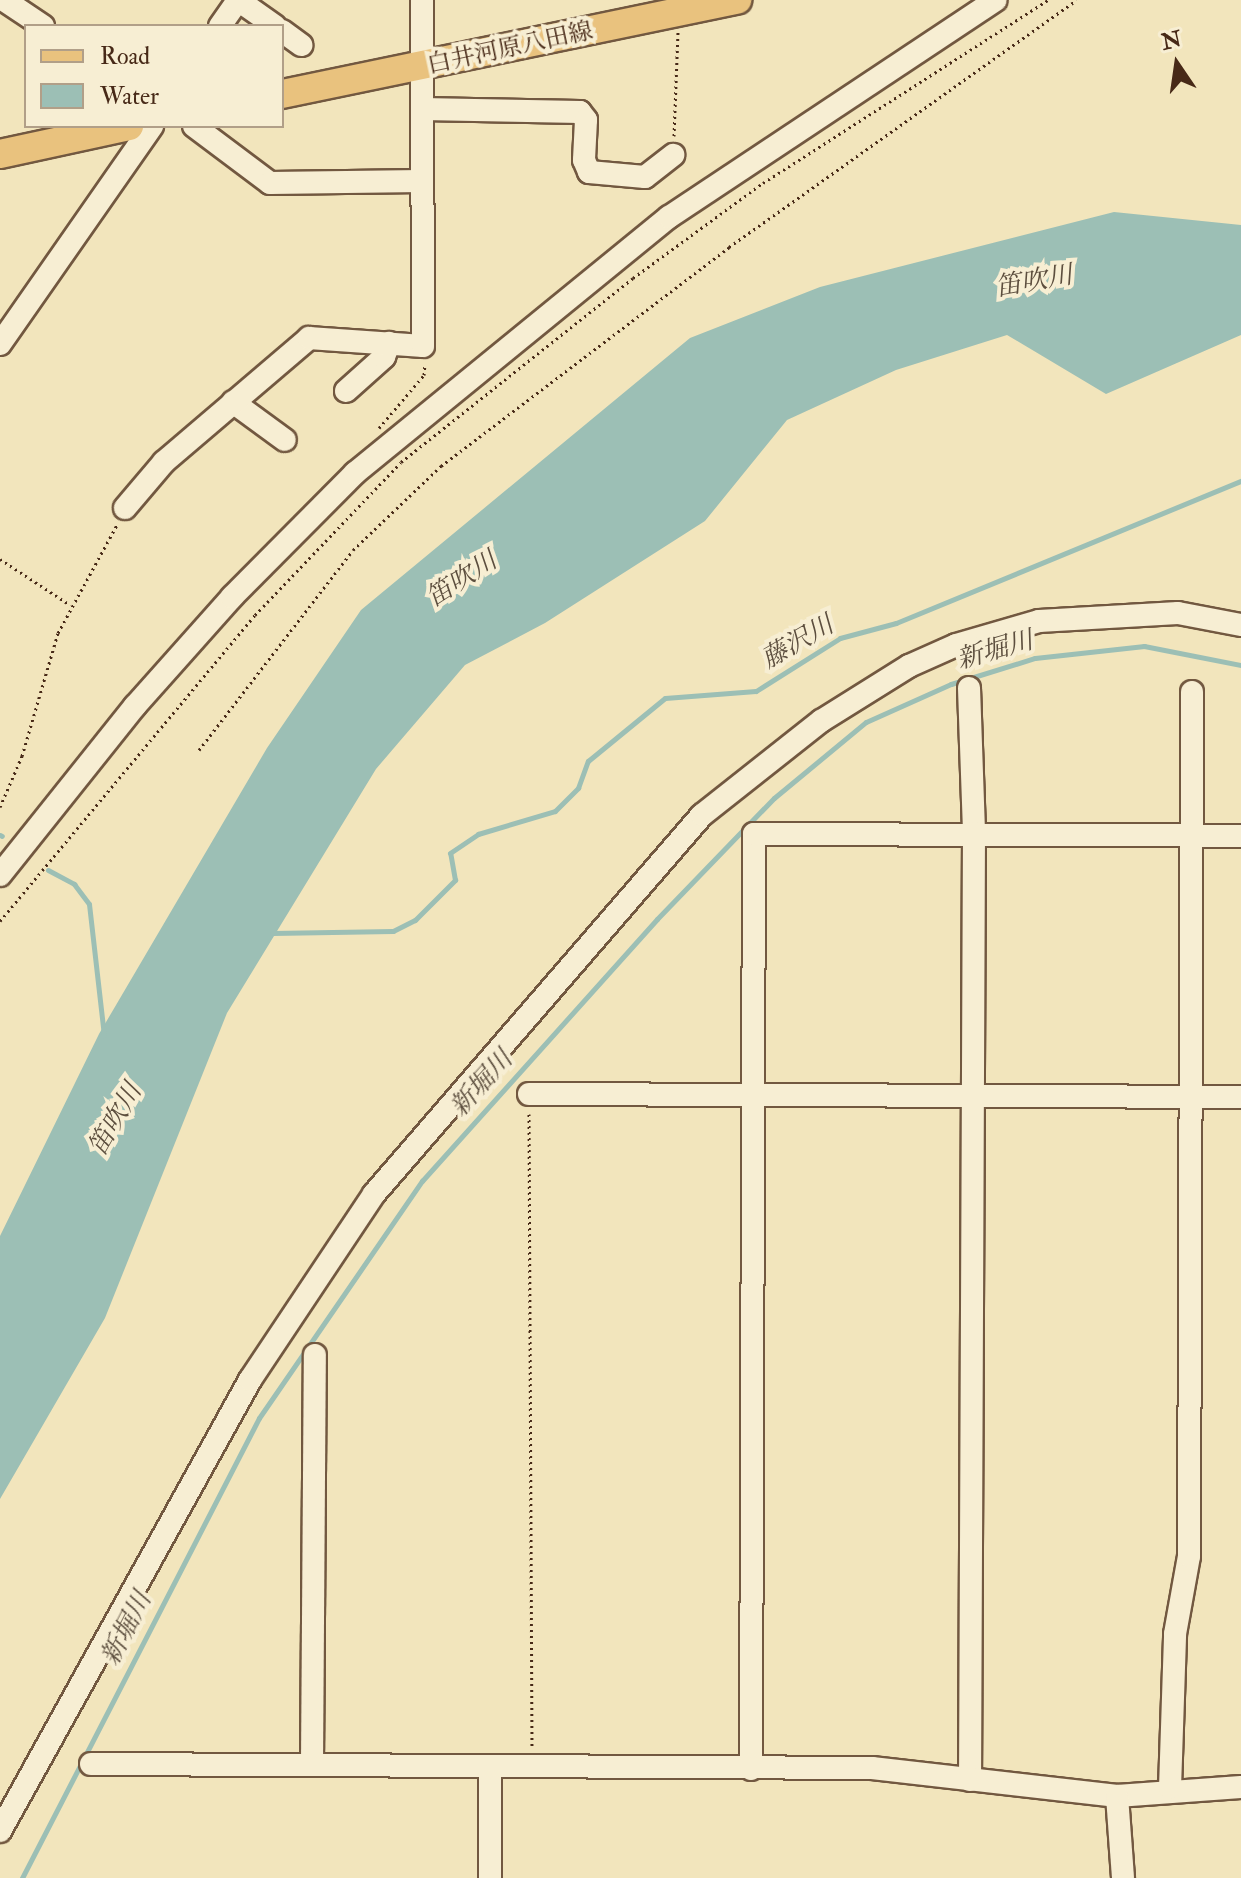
<!DOCTYPE html>
<meta charset="utf-8">
<style>
body{margin:0}
#map{position:relative;width:1241px;height:1878px;overflow:hidden;background:#f2e5bc;font-family:"IM FELL Double Pica","Noto Serif JP",serif}
div>[style]{position:absolute}
.water>*{inset:0;background:#9cbfb5}
.stream>*{height:5px;margin:-2.5px;padding:0 2.5px;transform-origin:2.5px;border-radius:2.5px;background:#9cbfb5}
.path>*{height:3px;margin-top:-1.5px;transform-origin:0;background:repeating-linear-gradient(90deg,#472917 0 2px,transparent 0 6px)}
.roads{filter:drop-shadow(2px 0 #725840) drop-shadow(-2px 0 #725840) drop-shadow(0 2px #725840) drop-shadow(0 -2px #725840)}
.minor>*{height:22px;margin:-11px;padding:0 11px;transform-origin:11px;border-radius:11px;background:#f7eed3}
.major>*{height:28px;margin:-14px;padding:0 14px;transform-origin:14px;border-radius:14px;background:#e9c27e}
span{translate:-50% -50%;white-space:nowrap;text-align:center;line-height:1.15;-webkit-text-stroke:8px #f7eed3;paint-order:stroke}
.street-label{font-size:24px;color:#472917}
.water-label{font-size:26px;color:#5c4e3e;font-style:italic}
.legend{position:absolute;left:24px;top:24px;width:260px;height:104px;box-sizing:border-box;background:#f7eed3;border:2px solid #b19f88;margin:0;padding:10px 14px;list-style:none;font-size:24px;color:#472917}
.legend li{display:flex;align-items:center;gap:16px;height:40px}
.legend b{width:40px;border:2px solid #b19f88}
.north{position:absolute;left:1137px;top:24px;width:80px;height:80px;-webkit-text-stroke:6px #f7eed3;paint-order:stroke;rotate:347deg;font-size:22px;font-weight:700;line-height:32px;text-align:center;color:#472917}
.north::after{content:'';display:block;margin:auto;width:28px;height:36px;background:#472917;clip-path:polygon(50% 0,100% 100%,50% 72%,0 100%)}
</style>
<div id="map">
<div class="water">
<div style="clip-path:polygon(1114px 212px,1241px 225px,1241px 335px,1106px 394px,1007px 335px,896px 370px,787px 420px,705px 521px,545px 623px,465px 665px,376px 769px,227px 1013px,105px 1318px,0 1499px,0 1236px,99px 1034px,267px 748px,361px 610px,690px 338px,820px 287px)"></div>
</div>
<div class="stream">
<div style="left:0;top:835px;width:2px;rotate:27deg"></div>
<div style="left:48px;top:870px;width:30px;rotate:28deg"></div>
<div style="left:74px;top:884px;width:25px;rotate:53deg"></div>
<div style="left:89px;top:904px;width:132px;rotate:83.5deg"></div>
<div style="left:272px;top:933px;width:121px;rotate:-0.9deg"></div>
<div style="left:393px;top:931px;width:25px;rotate:-27deg"></div>
<div style="left:415px;top:920px;width:57px;rotate:-45deg"></div>
<div style="left:455px;top:880px;width:27px;rotate:-100deg"></div>
<div style="left:450px;top:853px;width:34px;rotate:-34deg"></div>
<div style="left:478px;top:834px;width:80px;rotate:-16.6deg"></div>
<div style="left:555px;top:811px;width:33px;rotate:-45deg"></div>
<div style="left:578px;top:788px;width:29px;rotate:-70deg"></div>
<div style="left:588px;top:761px;width:99px;rotate:-39.3deg"></div>
<div style="left:665px;top:698px;width:91px;rotate:-4.4deg"></div>
<div style="left:756px;top:691px;width:99px;rotate:-32.2deg"></div>
<div style="left:840px;top:638px;width:58px;rotate:-15deg"></div>
<div style="left:896px;top:623px;width:373px;rotate:-22.4deg"></div>
<div style="left:22px;top:1878px;width:517px;rotate:-62.74deg"></div>
<div style="left:259px;top:1418px;width:288px;rotate:-55.5deg"></div>
<div style="left:422px;top:1181px;width:352px;rotate:-48.1deg"></div>
<div style="left:657px;top:919px;width:168px;rotate:-46deg"></div>
<div style="left:774px;top:798px;width:119px;rotate:-39.6deg"></div>
<div style="left:866px;top:722px;width:93px;rotate:-24.1deg"></div>
<div style="left:951px;top:684px;width:88px;rotate:-17.2deg"></div>
<div style="left:1035px;top:658px;width:110px;rotate:-6.3deg"></div>
<div style="left:1144px;top:646px;width:99px;rotate:11.1deg"></div>
</div>
<div class="path">
<div style="left:674px;top:136px;width:104px;rotate:-87.8deg"></div>
<div style="left:379px;top:428px;width:70px;rotate:-49.7deg"></div>
<div style="left:424px;top:375px;width:11px;rotate:-85deg"></div>
<div style="left:0;top:559px;width:84px;rotate:33.3deg"></div>
<div style="left:199px;top:750px;width:252px;rotate:-52.4deg"></div>
<div style="left:353px;top:550px;width:122px;rotate:-43.7deg"></div>
<div style="left:441px;top:466px;width:362px;rotate:-37.2deg"></div>
<div style="left:729px;top:247px;width:426px;rotate:-35.4deg"></div>
<div style="left:0;top:807px;width:56px;rotate:-66.7deg"></div>
<div style="left:22px;top:756px;width:128px;rotate:-73.7deg"></div>
<div style="left:58px;top:633px;width:125px;rotate:-61.4deg"></div>
<div style="left:0;top:921px;width:398px;rotate:-50.2deg"></div>
<div style="left:255px;top:615px;width:211px;rotate:-46.3deg"></div>
<div style="left:401px;top:462px;width:296px;rotate:-38.4deg"></div>
<div style="left:633px;top:278px;width:161px;rotate:-36.2deg"></div>
<div style="left:763px;top:183px;width:339px;rotate:-32.7deg"></div>
<div style="left:529px;top:1114px;width:632px;rotate:89.73deg"></div>
</div>
<div class="roads">
<div class="minor">
<div style="left:4px;top:0;width:47px;rotate:33.7deg"></div>
<div style="left:238px;top:0;width:45px;rotate:35.1deg"></div>
<div style="left:220px;top:26px;width:32px;rotate:-55deg"></div>
<div style="left:282px;top:31px;width:24px;rotate:36deg"></div>
<div style="left:422px;top:109px;width:158px;rotate:1.1deg"></div>
<div style="left:580px;top:112px;width:10px;rotate:53deg"></div>
<div style="left:586px;top:120px;width:40px;rotate:92.9deg"></div>
<div style="left:584px;top:160px;width:13px;rotate:67deg"></div>
<div style="left:589px;top:172px;width:56px;rotate:5.1deg"></div>
<div style="left:645px;top:177px;width:36px;rotate:-38deg"></div>
<div style="left:194px;top:126px;width:95px;rotate:36.9deg"></div>
<div style="left:270px;top:183px;width:152px;rotate:-0.8deg"></div>
<div style="left:0;top:344px;width:266px;rotate:-55.1deg"></div>
<div style="left:346px;top:391px;width:51px;rotate:-41.8deg"></div>
<div style="left:384px;top:357px;width:15px;rotate:-70deg"></div>
<div style="left:233px;top:402px;width:64px;rotate:36.2deg"></div>
<div style="left:125px;top:508px;width:60px;rotate:-49.7deg"></div>
<div style="left:164px;top:462px;width:191px;rotate:-40.5deg"></div>
<div style="left:309px;top:338px;width:114px;rotate:4deg"></div>
<div style="left:423px;top:346px;width:346px;rotate:-90.2deg"></div>
<div style="left:969px;top:688px;width:145px;rotate:88deg"></div>
<div style="left:974px;top:833px;width:947px;rotate:90.24deg"></div>
<div style="left:0;top:875px;width:216px;rotate:-51.4deg"></div>
<div style="left:135px;top:706px;width:146px;rotate:-48.3deg"></div>
<div style="left:232px;top:597px;width:175px;rotate:-45.2deg"></div>
<div style="left:355px;top:473px;width:405px;rotate:-39.2deg"></div>
<div style="left:669px;top:217px;width:392px;rotate:-33.6deg"></div>
<div style="left:529px;top:1094px;width:712px;rotate:0.24deg"></div>
<div style="left:312px;top:1763px;width:408px;rotate:-89.6deg"></div>
<div style="left:91px;top:1764px;width:781px;rotate:0.29deg"></div>
<div style="left:872px;top:1768px;width:247px;rotate:6.5deg"></div>
<div style="left:1117px;top:1796px;width:124px;rotate:-4.2deg"></div>
<div style="left:751px;top:1769px;width:935px;rotate:-89.82deg"></div>
<div style="left:754px;top:834px;width:487px;rotate:0.2deg"></div>
<div style="left:1170px;top:1788px;width:154px;rotate:-88.1deg"></div>
<div style="left:1175px;top:1634px;width:79px;rotate:-79.8deg"></div>
<div style="left:1189px;top:1556px;width:864px;rotate:-89.8deg"></div>
<div style="left:1117px;top:1796px;width:82px;rotate:85.8deg"></div>
<div style="left:0;top:1831px;width:516px;rotate:-61deg"></div>
<div style="left:250px;top:1380px;width:224px;rotate:-56.3deg"></div>
<div style="left:374px;top:1194px;width:501px;rotate:-49.13deg"></div>
<div style="left:702px;top:815px;width:152px;rotate:-38.3deg"></div>
<div style="left:821px;top:721px;width:104px;rotate:-32deg"></div>
<div style="left:909px;top:666px;width:51px;rotate:-24.1deg"></div>
<div style="left:956px;top:645px;width:86px;rotate:-16.1deg"></div>
<div style="left:1039px;top:621px;width:139px;rotate:-3.3deg"></div>
<div style="left:1178px;top:613px;width:64px;rotate:10.8deg"></div>
<div style="left:490px;top:1878px;width:112px;rotate:-90deg"></div>
</div>
<div class="major">
<div style="left:282px;top:94px;width:465px;rotate:-11.7deg"></div>
<div style="left:0;top:154px;width:132px;rotate:-12.2deg"></div>
</div>
</div>
<div class="street-label">
<span style="left:510px;top:48px;rotate:-12deg">白井河原八田線</span>
</div>
<div class="water-label">
<span style="left:1034px;top:282px;rotate:-10deg">笛吹川</span>
<span style="left:462px;top:580px;rotate:-33deg">笛吹川</span>
<span style="left:798px;top:643px;rotate:-30deg">藤沢川</span>
<span style="left:995px;top:651px;rotate:-16deg">新堀川</span>
<span style="left:482px;top:1084px;rotate:-48deg">新堀川</span>
<span style="left:116px;top:1120px;rotate:-60deg">笛吹川</span>
<span style="left:127px;top:1629px;rotate:-63deg">新堀川</span>
</div>
<ul class="legend">
<li><b style="height:10px;background:#e9c27e"></b>Road</li>
<li><b style="height:22px;background:#9cbfb5"></b>Water</li>
</ul>
<div class="north">N</div>
</div>
